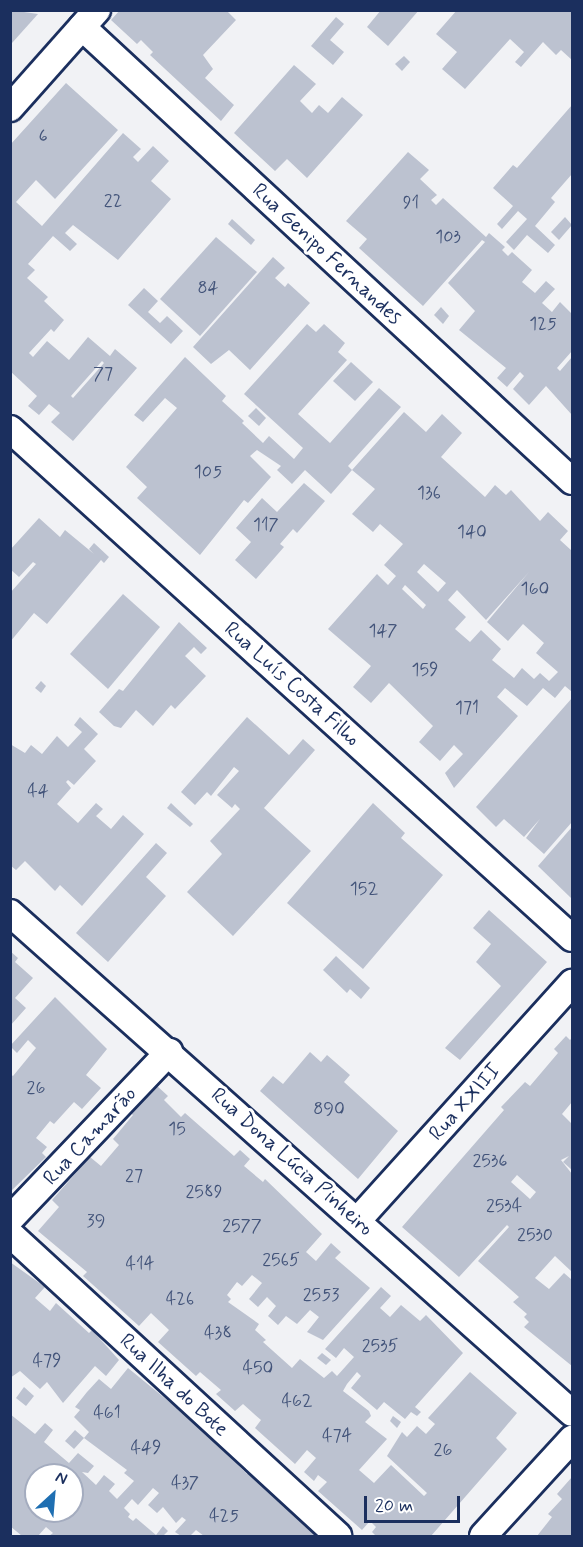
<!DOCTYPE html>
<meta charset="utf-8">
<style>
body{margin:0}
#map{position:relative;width:583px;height:1547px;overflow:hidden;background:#f1f2f5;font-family:Mynerve,sans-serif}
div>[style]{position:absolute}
.building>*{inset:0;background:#bcc2d0}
.roads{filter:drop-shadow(2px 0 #1b2f5e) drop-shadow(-2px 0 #1b2f5e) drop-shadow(0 2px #1b2f5e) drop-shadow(0 -2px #1b2f5e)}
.minor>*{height:26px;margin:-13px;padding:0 13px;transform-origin:13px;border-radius:13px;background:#fff}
span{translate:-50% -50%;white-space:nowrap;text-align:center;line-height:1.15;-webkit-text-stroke:6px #fff;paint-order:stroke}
.number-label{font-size:18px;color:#43547a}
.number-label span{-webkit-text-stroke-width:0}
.street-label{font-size:21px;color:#1b2f5e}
.frame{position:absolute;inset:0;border:12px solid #1b2f5e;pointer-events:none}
.north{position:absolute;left:24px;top:1463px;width:60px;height:60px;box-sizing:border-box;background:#fff;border:2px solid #a4acbf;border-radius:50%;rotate:26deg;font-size:16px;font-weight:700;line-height:24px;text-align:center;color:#1b2f5e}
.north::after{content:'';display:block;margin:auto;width:21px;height:27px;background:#1f6fb2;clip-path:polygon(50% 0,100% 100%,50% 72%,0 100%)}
.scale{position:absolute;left:364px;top:1496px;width:96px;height:27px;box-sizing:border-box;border:3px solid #1b2f5e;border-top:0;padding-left:8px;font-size:18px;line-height:21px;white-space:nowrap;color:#1b2f5e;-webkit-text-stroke:4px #fff;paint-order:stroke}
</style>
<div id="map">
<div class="building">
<div style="clip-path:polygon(10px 10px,38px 14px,12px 43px,10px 42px)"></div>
<div style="clip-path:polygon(120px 10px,226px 10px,236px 20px,203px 55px,213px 69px,205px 78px,234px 105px,221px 121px,150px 55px,153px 52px,141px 40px,137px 44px,111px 20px)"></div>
<div style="clip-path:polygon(381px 10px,419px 10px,388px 46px,367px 27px)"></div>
<div style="clip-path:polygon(457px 10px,572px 10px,572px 60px,561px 50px,556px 55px,543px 42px,521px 67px,515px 62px,524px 52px,510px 39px,465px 89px,442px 69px,457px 52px,436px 34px)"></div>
<div style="clip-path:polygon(336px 17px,344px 24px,330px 40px,344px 52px,333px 65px,311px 46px)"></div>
<div style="clip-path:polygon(404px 56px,410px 62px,402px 71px,395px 64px)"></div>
<div style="clip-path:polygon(294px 65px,316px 84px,300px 101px,312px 113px,319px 105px,328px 113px,342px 97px,363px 115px,307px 178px,287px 159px,275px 171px,234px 133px)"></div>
<div style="clip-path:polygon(evenodd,66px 83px,118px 130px,55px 199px,36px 180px,16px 202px,42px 226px,123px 133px,141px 149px,133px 157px,138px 162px,153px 146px,169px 161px,151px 181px,171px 199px,118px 260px,73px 225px,65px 233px,77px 244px,70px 251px,53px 236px,28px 264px,35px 270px,27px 278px,48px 297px,44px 301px,64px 320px,54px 332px,51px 329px,29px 353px,33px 357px,47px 341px,69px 360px,88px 337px,110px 356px,115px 349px,137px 368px,73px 441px,51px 422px,60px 413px,49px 404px,39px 415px,28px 406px,37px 396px,10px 371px,10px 145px,66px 83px,102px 361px,104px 363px,73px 398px,71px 396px,102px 361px)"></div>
<div style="clip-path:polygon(572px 105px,572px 174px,551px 198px,555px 202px,535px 226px,555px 245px,548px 253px,527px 235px,514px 250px,506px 242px,527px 219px,518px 211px,502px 229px,497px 224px,513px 206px,493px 188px,513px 165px,517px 168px)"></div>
<div style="clip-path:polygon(408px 152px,429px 170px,420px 179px,437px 195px,431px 200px,436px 205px,443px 198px,486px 237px,489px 233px,505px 247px,502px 250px,508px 256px,512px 252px,532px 270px,522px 282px,535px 293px,546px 281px,555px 289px,542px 303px,552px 312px,560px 302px,572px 314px,572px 351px,557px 368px,560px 371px,572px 357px,572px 415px,546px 386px,529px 405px,513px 389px,524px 376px,520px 372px,507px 387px,497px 378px,506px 368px,459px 330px,475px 311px,448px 283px,485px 242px,482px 240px,423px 306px,359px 248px,367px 239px,346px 221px)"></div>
<div style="clip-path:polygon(565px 217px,572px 225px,559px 240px,551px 232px)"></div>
<div style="clip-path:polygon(232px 219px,255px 240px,251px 245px,228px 224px)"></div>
<div style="clip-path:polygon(216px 237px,257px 272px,200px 336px,160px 299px)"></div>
<div style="clip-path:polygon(273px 257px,285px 268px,275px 278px,285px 287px,288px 283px,310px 303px,250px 370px,229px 350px,211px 364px,193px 347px)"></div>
<div style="clip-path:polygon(144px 288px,158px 301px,148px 312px,160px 323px,167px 316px,183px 331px,171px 344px,128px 305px)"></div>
<div style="clip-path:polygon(441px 307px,449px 316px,443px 324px,434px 315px)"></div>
<div style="clip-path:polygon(307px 324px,316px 332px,324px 324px,345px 343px,338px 352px,347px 360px,298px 414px,330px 443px,379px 388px,401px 407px,348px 466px,352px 470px,331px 494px,305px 470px,292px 484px,277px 470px,281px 466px,257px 450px,250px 456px,271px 477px,248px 503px,244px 500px,200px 555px,137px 498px,147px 487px,126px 467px,177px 408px,165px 398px,143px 422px,134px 415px,185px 357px,226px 396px,222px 401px,244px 421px,242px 423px,263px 443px,269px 436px,294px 459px,303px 448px,244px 394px)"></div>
<div style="clip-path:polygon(351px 362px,373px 382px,355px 401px,333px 381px)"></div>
<div style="clip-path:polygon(256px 408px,266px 418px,259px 426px,248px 416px)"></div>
<div style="clip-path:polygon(evenodd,404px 412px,426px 432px,442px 414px,462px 433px,441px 457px,485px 497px,495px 485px,506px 495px,511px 490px,540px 521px,548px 512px,568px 531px,560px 540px,572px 551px,572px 692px,565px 686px,555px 698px,543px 688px,527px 706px,505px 688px,497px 697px,518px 716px,454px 788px,445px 773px,463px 754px,454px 745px,440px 761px,419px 742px,433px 726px,389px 683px,371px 703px,353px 687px,371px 666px,328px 629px,377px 574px,388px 585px,396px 576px,384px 565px,403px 544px,380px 524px,373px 532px,352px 514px,375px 489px,352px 470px,404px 412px,424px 564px,446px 583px,438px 592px,417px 572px,424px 564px,404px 412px,529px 572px,487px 622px,508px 641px,523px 624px,544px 643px,536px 653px,558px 672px,549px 681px,540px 673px,534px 679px,522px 668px,514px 678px,492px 660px,501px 649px,481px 630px,470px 642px,455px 629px,466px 617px,448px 600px,457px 590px,486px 620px,529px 572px,404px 412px,405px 585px,426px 605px,423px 609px,402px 589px,405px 585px)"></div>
<div style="clip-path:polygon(304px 483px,325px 501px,297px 533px,293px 529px,280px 544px,284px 547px,256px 579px,235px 560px,251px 542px,236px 528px,262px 498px,277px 512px)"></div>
<div style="clip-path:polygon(39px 518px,60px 537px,65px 530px,94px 554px,89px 549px,94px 543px,109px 557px,104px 563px,101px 560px,47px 624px,34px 613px,10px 642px,10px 593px,36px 564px,33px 562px,19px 577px,10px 569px,10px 550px)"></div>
<div style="clip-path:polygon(123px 594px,160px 627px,108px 689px,70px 654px)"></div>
<div style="clip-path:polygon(179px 622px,207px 648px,201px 654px,194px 647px,185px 656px,206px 676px,175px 709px,171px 705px,153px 726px,136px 710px,121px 728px,114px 726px,99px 712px,119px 689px,123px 691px)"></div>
<div style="clip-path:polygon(41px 681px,46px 686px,41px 693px,35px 688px)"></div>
<div style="clip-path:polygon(572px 698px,572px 822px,544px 854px,526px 838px,540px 819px,524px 837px,504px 819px,496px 827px,476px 807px)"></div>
<div style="clip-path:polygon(80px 717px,98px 734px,84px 749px,96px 761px,74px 785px,68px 780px,66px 782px,71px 788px,57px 804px,78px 823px,96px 803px,103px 809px,96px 816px,111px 829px,123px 815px,144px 834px,82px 906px,60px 885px,55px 891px,25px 861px,16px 870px,10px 865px,10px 744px,25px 753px,31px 745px,42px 754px,57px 736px,68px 747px,82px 732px,74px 725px)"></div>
<div style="clip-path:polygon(247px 717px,289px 755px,303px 739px,315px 750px,264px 808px,311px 851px,233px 936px,187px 892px,222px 854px,210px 841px,240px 809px,235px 804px,232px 808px,217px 795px,239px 771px,234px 767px,211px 796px,207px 792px,195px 805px,181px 792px)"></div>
<div style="clip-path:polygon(171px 803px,193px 824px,190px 827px,167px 808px)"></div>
<div style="clip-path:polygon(373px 803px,405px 833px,401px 838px,443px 875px,363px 969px,287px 903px)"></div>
<div style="clip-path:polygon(572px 827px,572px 899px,538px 866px)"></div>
<div style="clip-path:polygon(156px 843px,167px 853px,146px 877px,166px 896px,108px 962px,76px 933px)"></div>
<div style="clip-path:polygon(489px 910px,547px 962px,460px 1060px,445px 1048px,501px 986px,476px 962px,491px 944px,473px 928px)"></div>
<div style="clip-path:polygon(10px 951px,18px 958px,15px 962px,33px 978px,15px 998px,26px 1008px,10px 1026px)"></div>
<div style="clip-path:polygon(336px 956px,370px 988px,361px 999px,350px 989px,347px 993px,323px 970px)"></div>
<div style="clip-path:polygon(55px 997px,107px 1049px,86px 1075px,101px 1088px,82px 1109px,74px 1102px,54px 1124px,50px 1121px,36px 1138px,47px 1147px,42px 1153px,46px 1157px,10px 1192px,10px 1074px,13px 1076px,36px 1048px,28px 1040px,17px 1053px,10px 1046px)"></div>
<div style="clip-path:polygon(evenodd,566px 1036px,570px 1040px,572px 1038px,572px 1102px,562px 1114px,572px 1124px,572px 1170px,563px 1162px,569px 1156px,561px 1160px,572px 1174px,572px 1272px,555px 1256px,535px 1278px,549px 1289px,564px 1273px,572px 1280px,572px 1366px,524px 1327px,529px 1322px,524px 1317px,527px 1314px,513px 1302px,519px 1297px,478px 1261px,509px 1227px,507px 1225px,459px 1277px,402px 1227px,504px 1110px,501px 1107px,525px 1082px,530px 1086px,558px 1053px,554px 1049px,566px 1036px,517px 1175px,536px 1192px,530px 1199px,511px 1182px,517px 1175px)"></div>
<div style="clip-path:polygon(310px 1052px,321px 1062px,327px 1055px,350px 1075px,344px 1082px,398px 1131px,358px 1179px,260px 1091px,273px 1076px,283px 1084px)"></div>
<div style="clip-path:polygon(149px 1085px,156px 1085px,168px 1096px,164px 1100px,181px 1117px,185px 1113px,234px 1156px,240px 1150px,250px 1159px,244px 1166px,263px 1182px,265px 1179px,322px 1234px,306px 1252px,316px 1261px,331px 1243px,341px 1252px,335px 1258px,370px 1288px,323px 1340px,307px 1332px,319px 1317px,310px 1310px,297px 1324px,286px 1316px,278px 1325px,268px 1316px,276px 1306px,267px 1297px,258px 1307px,249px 1299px,262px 1283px,252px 1275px,242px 1286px,237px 1282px,227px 1295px,231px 1299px,228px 1302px,259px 1324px,255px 1330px,266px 1340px,263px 1342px,292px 1368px,300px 1359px,324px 1378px,332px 1371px,337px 1376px,354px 1357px,344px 1348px,336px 1358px,325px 1349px,381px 1287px,391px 1296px,380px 1308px,390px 1317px,401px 1305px,420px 1321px,426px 1315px,463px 1353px,415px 1407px,421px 1412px,417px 1416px,411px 1412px,405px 1419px,384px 1402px,377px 1410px,351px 1388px,361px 1376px,357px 1372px,347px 1384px,343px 1391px,369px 1411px,371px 1416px,365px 1422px,387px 1439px,359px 1470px,374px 1483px,391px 1465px,424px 1496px,427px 1493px,387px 1456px,402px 1432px,407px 1437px,417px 1426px,426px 1434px,435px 1424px,428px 1418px,470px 1372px,517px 1413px,496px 1438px,507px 1449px,431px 1536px,376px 1536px,372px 1532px,376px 1527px,370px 1521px,362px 1530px,318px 1491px,327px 1482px,318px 1475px,314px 1481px,304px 1472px,316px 1458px,307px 1450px,295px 1464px,255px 1428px,261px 1420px,253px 1413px,243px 1404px,235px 1411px,216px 1394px,221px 1390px,200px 1372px,196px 1376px,158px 1342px,169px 1330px,151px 1313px,139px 1326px,83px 1276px,87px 1272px,38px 1231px,59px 1207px,52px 1200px,90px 1157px,101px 1166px,119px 1145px,113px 1139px,133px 1115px,127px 1111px)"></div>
<div style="clip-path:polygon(10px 1262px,45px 1287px,35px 1298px,50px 1311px,56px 1303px,89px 1333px,92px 1330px,119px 1360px,106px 1376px,95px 1366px,63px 1403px,47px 1382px,40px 1389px,20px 1371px,10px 1378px)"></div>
<div style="clip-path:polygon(322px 1353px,331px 1360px,326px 1365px,317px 1358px)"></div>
<div style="clip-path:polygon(evenodd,128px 1368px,189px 1418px,247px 1474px,250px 1472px,275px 1499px,326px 1536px,204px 1536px,196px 1530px,190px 1536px,181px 1536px,175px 1532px,186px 1520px,182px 1517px,176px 1523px,163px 1507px,157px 1513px,148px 1505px,159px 1493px,153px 1488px,138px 1505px,132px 1499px,124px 1508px,130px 1514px,128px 1517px,133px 1521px,136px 1518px,156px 1535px,163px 1526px,168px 1531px,163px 1536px,49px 1536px,53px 1533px,46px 1527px,38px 1536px,22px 1536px,10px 1526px,10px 1414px,35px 1434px,45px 1423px,53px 1430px,44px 1442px,69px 1463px,78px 1453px,94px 1466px,88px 1473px,82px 1472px,96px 1485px,104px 1475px,115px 1484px,109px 1491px,117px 1499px,134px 1481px,124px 1473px,127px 1470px,84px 1438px,74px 1449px,65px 1441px,75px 1430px,84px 1438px,89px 1432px,74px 1417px,80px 1410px,75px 1407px,87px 1392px,99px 1379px,111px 1389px,128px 1368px,36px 1475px,72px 1475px,72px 1511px,36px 1511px,36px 1475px)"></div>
<div style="clip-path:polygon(24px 1387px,34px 1396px,26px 1406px,16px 1398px)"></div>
<div style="clip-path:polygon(393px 1416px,401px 1422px,397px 1428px,390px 1421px)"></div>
<div style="clip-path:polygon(572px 1477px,572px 1536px,537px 1536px,552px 1517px,548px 1514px,562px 1499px,557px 1494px)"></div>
</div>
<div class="roads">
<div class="minor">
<div style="left:82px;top:27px;width:668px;rotate:42.82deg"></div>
<div style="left:10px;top:108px;width:131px;rotate:-48.4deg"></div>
<div style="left:10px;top:429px;width:758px;rotate:42.17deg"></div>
<div style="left:10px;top:913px;width:752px;rotate:41.66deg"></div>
<div style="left:10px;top:1219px;width:231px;rotate:-46.4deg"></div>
<div style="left:357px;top:1221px;width:321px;rotate:-47.9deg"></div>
<div style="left:10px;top:1234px;width:446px;rotate:42.6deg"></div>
<div style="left:483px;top:1536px;width:132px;rotate:-47.5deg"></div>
</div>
</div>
<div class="number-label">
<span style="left:43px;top:136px">6</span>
<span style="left:113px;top:201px">22</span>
<span style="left:411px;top:203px">91</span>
<span style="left:448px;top:237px">103</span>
<span style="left:208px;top:288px">84</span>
<span style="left:543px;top:324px">125</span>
<span style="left:103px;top:374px">77</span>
<span style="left:208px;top:472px">105</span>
<span style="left:429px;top:493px">136</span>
<span style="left:266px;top:525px">117</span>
<span style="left:472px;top:532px">140</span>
<span style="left:535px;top:589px">160</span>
<span style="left:383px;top:631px">147</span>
<span style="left:425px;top:670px">159</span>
<span style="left:467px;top:708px">171</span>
<span style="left:38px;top:791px">44</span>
<span style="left:364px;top:889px">152</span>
<span style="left:36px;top:1088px">26</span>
<span style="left:329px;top:1109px">890</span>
<span style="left:177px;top:1129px">15</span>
<span style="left:490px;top:1161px">2536</span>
<span style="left:134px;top:1176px">27</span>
<span style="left:204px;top:1192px">2589</span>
<span style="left:504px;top:1206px">2534</span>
<span style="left:96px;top:1221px">39</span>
<span style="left:242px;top:1226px">2577</span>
<span style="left:535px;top:1235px">2530</span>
<span style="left:281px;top:1260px">2565</span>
<span style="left:140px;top:1264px">414</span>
<span style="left:321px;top:1295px">2553</span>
<span style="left:180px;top:1299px">426</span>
<span style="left:218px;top:1333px">438</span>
<span style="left:380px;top:1346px">2535</span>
<span style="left:47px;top:1361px">479</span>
<span style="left:258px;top:1368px">450</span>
<span style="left:297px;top:1401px">462</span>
<span style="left:107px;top:1413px">461</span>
<span style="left:337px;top:1436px">474</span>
<span style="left:146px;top:1448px">449</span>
<span style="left:443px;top:1450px">26</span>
<span style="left:185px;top:1483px">437</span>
<span style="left:224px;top:1516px">425</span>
</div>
<div class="street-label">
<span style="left:327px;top:254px;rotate:43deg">Rua Genipo Fernandes</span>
<span style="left:292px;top:684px;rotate:42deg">Rua Luís Costa Filho</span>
<span style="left:465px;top:1102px;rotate:-48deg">Rua XXIII</span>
<span style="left:90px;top:1136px;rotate:-47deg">Rua Camarão</span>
<span style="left:292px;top:1162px;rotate:42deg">Rua Dona Lúcia Pinheiro</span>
<span style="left:174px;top:1385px;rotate:43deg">Rua Ilha do Bote</span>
</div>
<div class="frame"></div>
<div class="north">N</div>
<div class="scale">20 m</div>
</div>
